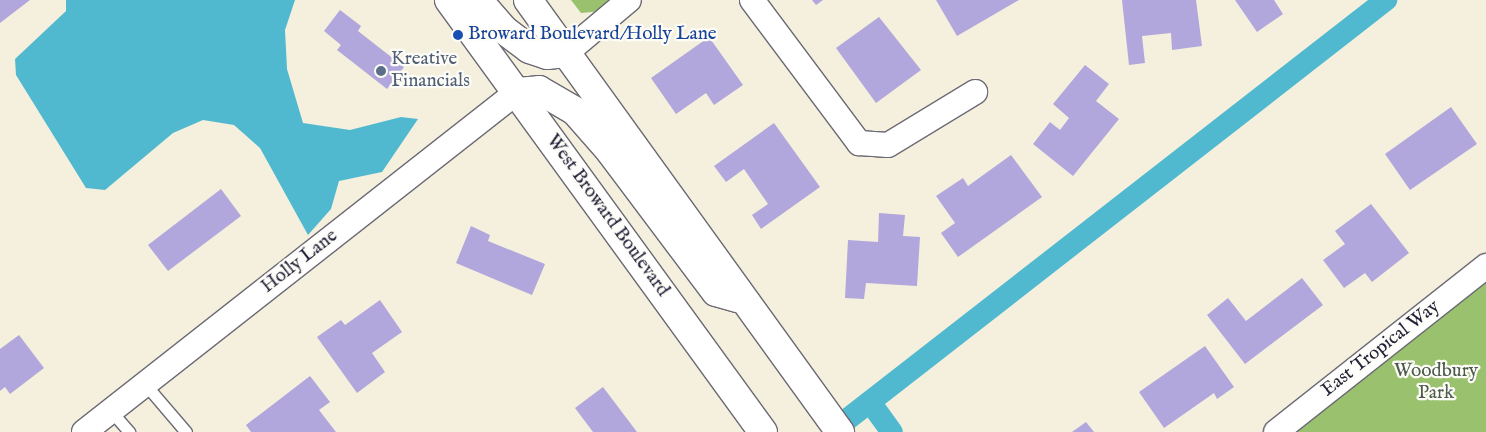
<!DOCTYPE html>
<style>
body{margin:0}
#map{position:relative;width:1486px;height:432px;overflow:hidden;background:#f4f0dd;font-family:"IM FELL English",serif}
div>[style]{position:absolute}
.green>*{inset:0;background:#9ac26e}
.water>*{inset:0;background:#51b9cf}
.canal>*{height:22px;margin:-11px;padding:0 11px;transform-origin:11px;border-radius:11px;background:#51b9cf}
.building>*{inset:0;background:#b1a7dc}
.roads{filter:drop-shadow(1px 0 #6c6a74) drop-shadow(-1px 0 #6c6a74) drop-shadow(0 1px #6c6a74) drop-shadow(0 -1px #6c6a74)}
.service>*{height:11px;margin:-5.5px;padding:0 5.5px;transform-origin:5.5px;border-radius:5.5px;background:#fff}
.minor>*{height:24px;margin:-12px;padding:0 12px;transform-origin:12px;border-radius:12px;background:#fff}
.primary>*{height:28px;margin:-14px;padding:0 14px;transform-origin:14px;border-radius:14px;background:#fff}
.dots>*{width:14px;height:14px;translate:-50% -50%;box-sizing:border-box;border:2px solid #fdfcf7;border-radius:50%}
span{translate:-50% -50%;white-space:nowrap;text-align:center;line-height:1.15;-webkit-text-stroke:4.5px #fdfcf7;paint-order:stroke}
.transit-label{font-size:19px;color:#164399}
.left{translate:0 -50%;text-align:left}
.service-label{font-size:19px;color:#4e5e75}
.street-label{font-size:19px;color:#22223b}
.park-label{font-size:19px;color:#4c5a4d}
</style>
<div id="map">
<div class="green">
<div style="clip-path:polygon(571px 0,615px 0,603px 11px,581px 13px)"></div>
<div style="clip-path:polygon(1486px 282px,1486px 432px,1295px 432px,1485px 283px)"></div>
</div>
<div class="water">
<div style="clip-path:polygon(66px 0,295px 0,285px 30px,287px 69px,303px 123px,350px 130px,401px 117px,418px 119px,382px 172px,339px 181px,331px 209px,308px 235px,260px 148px,234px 125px,203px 120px,173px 133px,105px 190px,86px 188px,16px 75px,15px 59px,66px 11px)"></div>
</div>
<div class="canal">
<div style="left:870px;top:402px;width:37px;rotate:54deg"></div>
<div style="left:849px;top:418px;width:681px;rotate:-37.9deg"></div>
</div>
<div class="building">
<div style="clip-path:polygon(0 0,30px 0,0 23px)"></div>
<div style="clip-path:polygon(812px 0,823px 0,816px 5px)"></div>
<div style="clip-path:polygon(936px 0,1019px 0,957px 36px)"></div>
<div style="clip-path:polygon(1122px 0,1196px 0,1202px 46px,1172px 50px,1171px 33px,1142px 36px,1145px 63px,1129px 65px)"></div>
<div style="clip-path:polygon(1235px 0,1274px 0,1283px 14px,1257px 32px)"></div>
<div style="clip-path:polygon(340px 10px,361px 26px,358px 31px,404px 67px,387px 89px,337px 50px,341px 45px,324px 31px)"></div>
<div style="clip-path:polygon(879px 17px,921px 70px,876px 103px,836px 48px)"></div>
<div style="clip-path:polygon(709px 37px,743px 85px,714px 105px,706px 93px,676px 114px,651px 78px)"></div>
<div style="clip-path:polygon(1085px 65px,1109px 84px,1096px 101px,1119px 119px,1073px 176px,1033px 144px,1050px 122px,1060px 130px,1069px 118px,1053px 104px)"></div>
<div style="clip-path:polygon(1451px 107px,1477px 144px,1410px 190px,1385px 154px)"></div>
<div style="clip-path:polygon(774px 123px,820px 187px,761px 229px,752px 215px,768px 204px,744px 169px,726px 182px,714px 166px)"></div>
<div style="clip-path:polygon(1011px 155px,1042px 197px,958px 257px,941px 233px,955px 223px,936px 196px,963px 178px,968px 186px)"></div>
<div style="clip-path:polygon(221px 189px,241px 216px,168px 271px,148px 245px)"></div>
<div style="clip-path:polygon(1371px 204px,1409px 253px,1372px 282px,1365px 273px,1344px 288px,1323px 260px,1345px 244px,1335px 231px)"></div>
<div style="clip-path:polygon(879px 213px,905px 215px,903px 236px,920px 237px,917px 286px,866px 283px,864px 299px,845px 298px,848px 240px,878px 242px)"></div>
<div style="clip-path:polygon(471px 226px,490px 235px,488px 241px,545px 264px,532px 295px,456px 263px)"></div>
<div style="clip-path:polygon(1302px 278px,1323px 305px,1245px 364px,1207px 315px,1228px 298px,1246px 321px)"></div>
<div style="clip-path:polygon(380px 300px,402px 332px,372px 353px,385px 372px,357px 393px,317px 337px,341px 320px,345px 325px)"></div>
<div style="clip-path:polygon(19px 335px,44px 368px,10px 394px,5px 387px,0 391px,0 349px)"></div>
<div style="clip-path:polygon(1205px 346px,1234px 387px,1217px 399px,1214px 393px,1164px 428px,1139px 392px)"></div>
<div style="clip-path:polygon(310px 376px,330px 402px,319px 410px,336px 432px,251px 432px,246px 425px)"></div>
<div style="clip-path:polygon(603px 387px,637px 432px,593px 432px,575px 408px)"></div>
<div style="clip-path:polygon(1086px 422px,1094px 432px,1072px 432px)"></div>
</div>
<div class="roads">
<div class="service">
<div style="left:145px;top:384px;width:63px;rotate:49.5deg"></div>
<div style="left:111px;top:411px;width:28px;rotate:49deg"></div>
</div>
<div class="minor">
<div style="left:752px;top:0;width:179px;rotate:53.2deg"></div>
<div style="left:859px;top:143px;width:29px;rotate:4deg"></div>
<div style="left:888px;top:145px;width:102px;rotate:-31.3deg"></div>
<div style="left:566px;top:53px;width:82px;rotate:-40.1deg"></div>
<div style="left:84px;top:432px;width:551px;rotate:-38.14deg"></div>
<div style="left:1276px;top:432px;width:268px;rotate:-38.3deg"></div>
</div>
<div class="primary">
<div style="left:449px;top:0;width:534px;rotate:53.99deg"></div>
<div style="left:478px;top:0;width:40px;rotate:49deg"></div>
<div style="left:504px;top:30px;width:31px;rotate:37deg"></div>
<div style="left:529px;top:49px;width:19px;rotate:18deg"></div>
<div style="left:547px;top:55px;width:19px;rotate:-6deg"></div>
<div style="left:528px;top:0;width:533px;rotate:54.16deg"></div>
<div style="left:517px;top:92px;width:22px;rotate:-5deg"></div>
<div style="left:539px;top:90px;width:42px;rotate:30.3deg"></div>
<div style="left:575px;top:111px;width:53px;rotate:48.8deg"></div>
<div style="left:610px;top:151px;width:176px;rotate:53.1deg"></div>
<div style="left:716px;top:292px;width:22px;rotate:16deg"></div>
</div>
</div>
<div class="dots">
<div style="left:458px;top:35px;background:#1a4fb4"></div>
<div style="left:381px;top:71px;background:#5c6f8a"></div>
</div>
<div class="transit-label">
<span class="left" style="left:468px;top:35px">Broward Boulevard/Holly Lane</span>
</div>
<div class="service-label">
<span class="left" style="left:391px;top:71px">Kreative<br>Financials</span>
</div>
<div class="street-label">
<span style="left:607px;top:216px;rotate:54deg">West Broward Boulevard</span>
<span style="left:300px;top:262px;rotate:-38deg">Holly Lane</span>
<span style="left:1381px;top:349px;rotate:-38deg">East Tropical Way</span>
</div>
<div class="park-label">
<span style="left:1436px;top:383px">Woodbury<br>Park</span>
</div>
</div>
